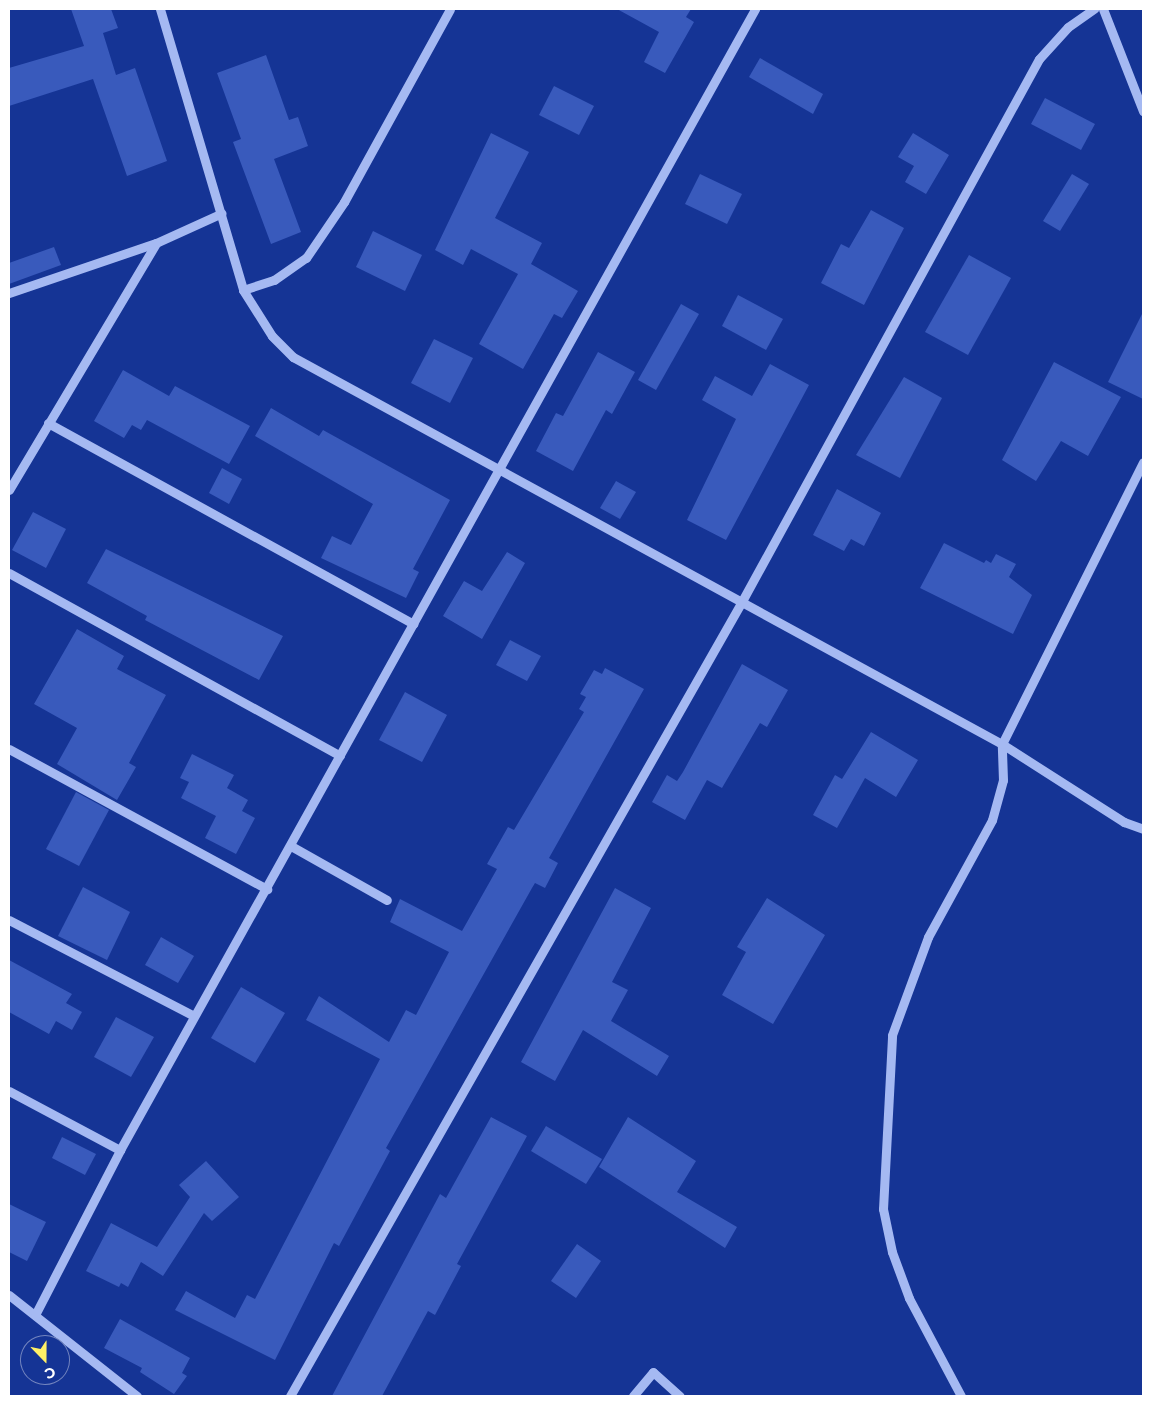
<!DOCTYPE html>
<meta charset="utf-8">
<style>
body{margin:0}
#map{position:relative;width:1152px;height:1405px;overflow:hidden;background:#153495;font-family:Montserrat,sans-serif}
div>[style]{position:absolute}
.building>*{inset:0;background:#395abc}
.minor>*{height:9px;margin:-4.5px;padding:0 4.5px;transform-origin:4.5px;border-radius:4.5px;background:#a5b9f2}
span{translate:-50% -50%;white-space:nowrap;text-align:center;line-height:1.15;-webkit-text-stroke:4px #153495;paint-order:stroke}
.frame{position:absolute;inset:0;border:10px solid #fff;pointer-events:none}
.north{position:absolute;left:20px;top:1335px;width:50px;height:50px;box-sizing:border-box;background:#153495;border:1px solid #7385bf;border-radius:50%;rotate:158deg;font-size:14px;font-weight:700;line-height:20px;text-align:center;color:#fff}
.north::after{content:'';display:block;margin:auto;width:18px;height:22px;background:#fff066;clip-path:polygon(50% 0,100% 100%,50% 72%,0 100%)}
</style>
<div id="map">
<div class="building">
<div style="clip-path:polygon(71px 9px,111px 9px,118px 28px,103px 33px,116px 75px,135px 68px,167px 161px,127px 176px,93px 79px,9px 106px,9px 68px,84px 46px)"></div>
<div style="clip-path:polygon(617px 9px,691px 9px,686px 17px,694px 22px,665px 73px,644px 62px,659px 32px)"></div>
<div style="clip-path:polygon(266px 55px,289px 120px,298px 117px,308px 146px,274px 159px,301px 232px,271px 244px,233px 142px,241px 139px,217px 73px)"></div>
<div style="clip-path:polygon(760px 58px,823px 94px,813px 114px,749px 77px)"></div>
<div style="clip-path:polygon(554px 86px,594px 106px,579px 135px,539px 115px)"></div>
<div style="clip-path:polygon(1045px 98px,1095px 124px,1081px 150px,1031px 124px)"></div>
<div style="clip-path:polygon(491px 133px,529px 152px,495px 218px,542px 243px,531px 264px,578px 291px,562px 318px,554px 314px,523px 369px,479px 344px,518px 274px,471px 249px,463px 265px,435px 250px)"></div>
<div style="clip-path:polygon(913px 133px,949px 155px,926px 194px,905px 182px,914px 166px,898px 157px)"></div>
<div style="clip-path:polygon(700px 174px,742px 194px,727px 224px,685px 204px)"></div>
<div style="clip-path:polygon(1072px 174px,1089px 184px,1060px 231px,1043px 221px)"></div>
<div style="clip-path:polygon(871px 210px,904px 228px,864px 305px,821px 283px,841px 244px,849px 248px)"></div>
<div style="clip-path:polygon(373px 231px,422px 255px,405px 291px,356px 267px)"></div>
<div style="clip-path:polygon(54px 247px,61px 265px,9px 284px,9px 263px)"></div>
<div style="clip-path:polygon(969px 255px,1011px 278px,968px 355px,925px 332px)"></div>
<div style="clip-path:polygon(738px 295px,783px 319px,766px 350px,722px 326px)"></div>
<div style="clip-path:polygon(681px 304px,699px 314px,656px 390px,638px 380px)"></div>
<div style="clip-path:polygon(1143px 312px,1143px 399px,1108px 382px)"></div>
<div style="clip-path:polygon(434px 339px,473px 358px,450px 403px,411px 383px)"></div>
<div style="clip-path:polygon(598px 352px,635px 372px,612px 414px,606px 410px,573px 471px,536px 451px,556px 413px,563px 416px)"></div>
<div style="clip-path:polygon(1054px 362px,1121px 397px,1088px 456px,1061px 441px,1036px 481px,1002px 460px)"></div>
<div style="clip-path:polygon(770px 364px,809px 385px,726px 540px,687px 520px,736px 419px,702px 400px,715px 376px,752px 396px)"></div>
<div style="clip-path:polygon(123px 370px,169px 396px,175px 386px,250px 426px,229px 464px,147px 420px,141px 430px,132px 425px,124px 438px,94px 421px)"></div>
<div style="clip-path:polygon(904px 377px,942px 398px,900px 478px,856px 455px)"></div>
<div style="clip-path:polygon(271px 408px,319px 436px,323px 430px,450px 500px,413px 569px,419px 572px,406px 598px,321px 558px,332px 536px,351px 545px,373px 504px,255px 436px)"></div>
<div style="clip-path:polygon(222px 468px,242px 479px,229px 504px,209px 493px)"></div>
<div style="clip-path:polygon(616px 481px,636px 492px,620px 519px,600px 508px)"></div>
<div style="clip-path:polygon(837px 489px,881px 513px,864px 546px,851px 539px,844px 551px,813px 535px)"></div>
<div style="clip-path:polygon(33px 512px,66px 529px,46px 568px,12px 550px)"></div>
<div style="clip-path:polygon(944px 543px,984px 563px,986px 560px,991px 563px,996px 554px,1016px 564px,1009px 577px,1032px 595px,1013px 634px,920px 588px)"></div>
<div style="clip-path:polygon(106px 549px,283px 636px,259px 680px,145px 620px,147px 616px,87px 583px)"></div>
<div style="clip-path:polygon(507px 552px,525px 563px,482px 639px,443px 616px,464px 581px,482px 591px)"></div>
<div style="clip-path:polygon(77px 629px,124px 656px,117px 669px,166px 695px,129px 763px,136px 767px,117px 800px,57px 764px,77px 728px,34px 704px)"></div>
<div style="clip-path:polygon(510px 640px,541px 656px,527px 681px,496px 665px)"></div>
<div style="clip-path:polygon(742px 664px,788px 690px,767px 727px,760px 723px,722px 788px,707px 780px,685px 820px,652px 802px,667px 775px,677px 781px,683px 772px)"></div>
<div style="clip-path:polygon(605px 668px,644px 689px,549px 858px,558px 863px,545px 888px,535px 883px,532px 888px,386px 1148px,390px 1151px,339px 1246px,334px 1243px,275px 1360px,175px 1310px,186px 1291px,235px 1318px,247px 1295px,255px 1299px,380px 1059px,306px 1020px,319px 996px,389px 1042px,406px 1010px,416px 1015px,449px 952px,390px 922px,400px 899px,462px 931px,497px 869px,487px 864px,508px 827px,514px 830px,584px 712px,579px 709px,586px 697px,580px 694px,594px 670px,602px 674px)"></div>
<div style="clip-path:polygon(405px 692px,447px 715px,422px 762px,379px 740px)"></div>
<div style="clip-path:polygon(871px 732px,918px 760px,896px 797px,865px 778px,837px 828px,813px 815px,835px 775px,842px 779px)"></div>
<div style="clip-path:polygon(192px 754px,234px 775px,227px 788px,248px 800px,242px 811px,255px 818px,236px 854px,205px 838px,216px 816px,181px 798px,189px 782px,180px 778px)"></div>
<div style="clip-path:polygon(76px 792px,109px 810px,79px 866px,46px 849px)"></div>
<div style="clip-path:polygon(83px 887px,130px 912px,107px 960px,58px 936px)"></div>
<div style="clip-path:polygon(615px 888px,651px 908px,612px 982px,628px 990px,611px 1021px,669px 1056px,657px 1076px,583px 1030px,555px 1081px,521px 1062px)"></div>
<div style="clip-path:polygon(767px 898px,825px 935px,773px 1024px,722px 995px,746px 952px,737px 947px)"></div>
<div style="clip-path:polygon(161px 937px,194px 956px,178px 983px,145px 965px)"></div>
<div style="clip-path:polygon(9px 960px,72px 994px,66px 1003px,82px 1012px,72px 1030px,56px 1021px,49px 1034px,9px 1012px)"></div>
<div style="clip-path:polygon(241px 987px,285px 1013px,255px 1063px,211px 1038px)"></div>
<div style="clip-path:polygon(116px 1017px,154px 1037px,131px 1077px,94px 1057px)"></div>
<div style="clip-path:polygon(491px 1117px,527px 1136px,457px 1264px,461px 1266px,435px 1315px,428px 1311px,382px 1396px,332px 1396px,440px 1194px,446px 1198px)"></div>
<div style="clip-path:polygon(628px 1117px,696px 1161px,677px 1192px,737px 1227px,725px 1248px,599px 1167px)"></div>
<div style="clip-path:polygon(546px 1126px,602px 1159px,586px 1184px,531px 1151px)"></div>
<div style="clip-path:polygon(62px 1137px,96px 1154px,85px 1175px,52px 1158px)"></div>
<div style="clip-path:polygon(206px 1161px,239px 1197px,212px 1221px,204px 1213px,163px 1276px,141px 1262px,128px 1287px,121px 1283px,119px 1287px,86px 1271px,111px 1223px,157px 1247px,190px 1197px,179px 1185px)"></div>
<div style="clip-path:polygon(9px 1204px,46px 1222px,27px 1261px,9px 1252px)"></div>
<div style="clip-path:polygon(577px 1244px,601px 1261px,576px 1298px,551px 1281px)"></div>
<div style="clip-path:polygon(120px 1319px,190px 1358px,182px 1373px,187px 1376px,174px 1394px,140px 1372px,142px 1368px,104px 1348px)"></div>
</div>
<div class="minor">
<div style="left:160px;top:9px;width:293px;rotate:73.5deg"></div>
<div style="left:243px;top:290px;width:54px;rotate:57.8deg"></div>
<div style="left:272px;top:336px;width:30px;rotate:45deg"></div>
<div style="left:293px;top:357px;width:808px;rotate:28.63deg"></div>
<div style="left:1002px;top:744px;width:145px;rotate:32.6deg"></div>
<div style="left:1124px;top:822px;width:20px;rotate:20deg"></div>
<div style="left:1103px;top:9px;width:110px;rotate:68.6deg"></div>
<div style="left:243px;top:290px;width:33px;rotate:-18deg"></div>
<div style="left:274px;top:280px;width:39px;rotate:-35deg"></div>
<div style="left:306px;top:258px;width:68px;rotate:-55.8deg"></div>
<div style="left:344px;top:202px;width:220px;rotate:-61.2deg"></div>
<div style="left:9px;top:293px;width:155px;rotate:-18.8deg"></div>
<div style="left:156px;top:243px;width:72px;rotate:-24.4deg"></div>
<div style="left:48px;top:423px;width:417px;rotate:28.8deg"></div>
<div style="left:9px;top:490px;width:287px;rotate:-59.2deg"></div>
<div style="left:9px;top:573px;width:378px;rotate:28.9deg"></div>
<div style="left:9px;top:749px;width:294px;rotate:28.5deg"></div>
<div style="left:291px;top:846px;width:110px;rotate:29.4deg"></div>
<div style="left:9px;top:920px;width:208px;rotate:27.4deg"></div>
<div style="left:9px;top:1091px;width:126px;rotate:28deg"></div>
<div style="left:9px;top:1295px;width:163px;rotate:38.3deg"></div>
<div style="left:35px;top:1315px;width:186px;rotate:-62.7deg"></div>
<div style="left:120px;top:1150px;width:1306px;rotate:-60.9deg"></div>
<div style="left:290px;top:1396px;width:912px;rotate:-60.37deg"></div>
<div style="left:741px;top:603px;width:620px;rotate:-61.29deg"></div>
<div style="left:1039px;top:59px;width:43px;rotate:-47.8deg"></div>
<div style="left:1068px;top:27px;width:32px;rotate:-35deg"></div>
<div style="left:633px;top:1396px;width:31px;rotate:-50deg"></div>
<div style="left:653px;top:1372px;width:36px;rotate:42deg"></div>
<div style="left:961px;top:1396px;width:111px;rotate:-118deg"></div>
<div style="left:909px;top:1298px;width:49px;rotate:-110.3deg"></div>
<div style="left:892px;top:1252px;width:44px;rotate:-101.8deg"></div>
<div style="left:883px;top:1209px;width:174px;rotate:-87deg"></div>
<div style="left:892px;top:1035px;width:104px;rotate:-69.8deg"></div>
<div style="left:928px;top:937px;width:133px;rotate:-61.3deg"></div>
<div style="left:992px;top:820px;width:41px;rotate:-74.6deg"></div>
<div style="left:1003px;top:780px;width:36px;rotate:-92deg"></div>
<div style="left:1002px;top:744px;width:315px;rotate:-63.4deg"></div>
</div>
<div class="frame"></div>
<div class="north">С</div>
</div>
